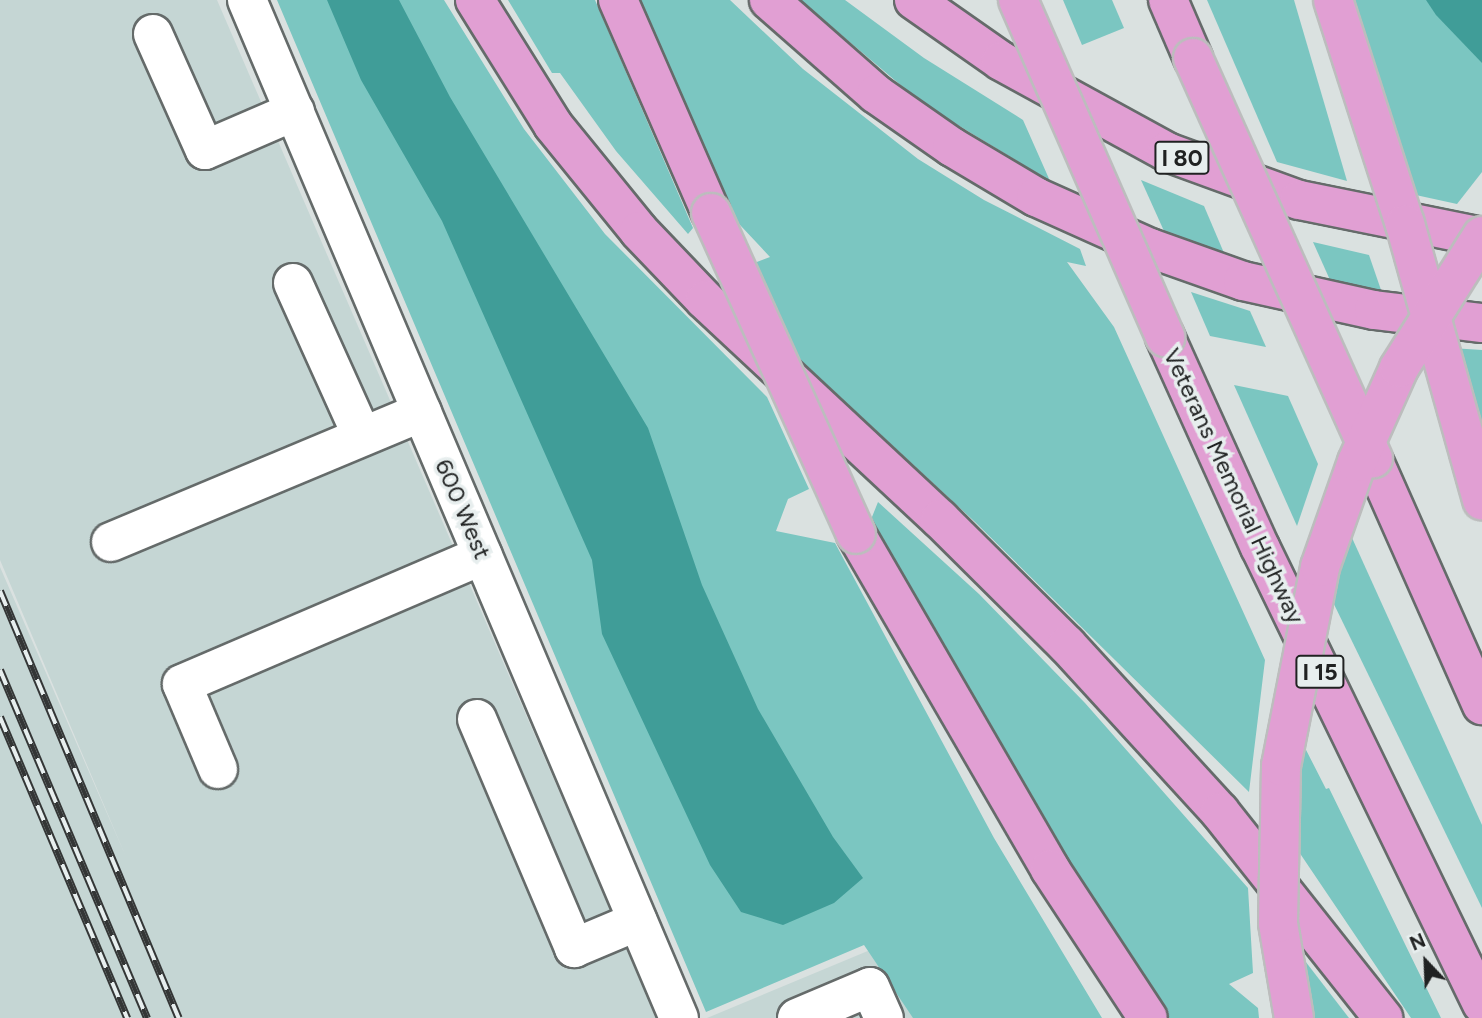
<!DOCTYPE html>
<style>
body{margin:0}
#map{position:relative;width:1482px;height:1018px;overflow:hidden;background:#dae1e0;font-family:Figtree,sans-serif}
div>[style]{position:absolute}
.built>*{inset:0;background:#c5d6d4}
.green>*{inset:0;background:#7bc6c1}
.water>*{inset:0;background:#409d98}
.roads{filter:drop-shadow(2px 0 #656b6a) drop-shadow(-2px 0 #656b6a) drop-shadow(0 2px #656b6a) drop-shadow(0 -2px #656b6a)}
.minor>*{height:38px;margin:-19px;padding:0 19px;transform-origin:19px;border-radius:19px;background:#fff}
.highway>*{height:38px;margin:-19px;padding:0 19px;transform-origin:19px;border-radius:19px;background:#e19fd3}
.rail>*{height:8px;margin-top:-4px;transform-origin:0;background:repeating-linear-gradient(90deg,#e7eeee 0 16px,#343636 0 32px);box-sizing:border-box;border-block:2px solid #343636}
.bridges{filter:drop-shadow(2px 0 #bcbdbd) drop-shadow(-2px 0 #bcbdbd) drop-shadow(0 2px #bcbdbd) drop-shadow(0 -2px #bcbdbd)}
.highway-bridge>*{height:38px;margin:-19px;padding:0 19px;transform-origin:19px;border-radius:19px;background:#e19fd3}
span{translate:-50% -50%;white-space:nowrap;text-align:center;line-height:1.15;-webkit-text-stroke:7px #e7eeee;paint-order:stroke}
.shield-label span{padding:2px 5px;background:#e7eeee;border:2px solid;border-radius:5px;-webkit-text-stroke-width:0}
.shield-label{font-size:23px;color:#202222;font-weight:700}
.street-label{font-size:24px;color:#202222}
.north{position:absolute;left:1391px;top:927px;width:70px;height:70px;-webkit-text-stroke:5px #e7eeee;paint-order:stroke;rotate:337deg;font-size:19px;font-weight:700;line-height:28px;text-align:center;color:#202222}
.north::after{content:'';display:block;margin:auto;width:24px;height:32px;background:#202222;clip-path:polygon(50% 0,100% 100%,50% 72%,0 100%)}
</style>
<div id="map">
<div class="built">
<div style="clip-path:polygon(0 0,217px 0,657px 1018px,0 1018px,0 567px,126px 857px,0 560px)"></div>
<div style="clip-path:polygon(911px 933px,980px 1018px,707px 1018px)"></div>
</div>
<div class="green">
<div style="clip-path:polygon(277px 0,444px 0,524px 129px,605px 234px,767px 397px,809px 489px,788px 499px,776px 531px,835px 543px,994px 838px,1102px 1018px,913px 1018px,864px 945px,706px 1012px)"></div>
<div style="clip-path:polygon(508px 0,595px 0,693px 228px,688px 234px,616px 151px,560px 73px,552px 73px)"></div>
<div style="clip-path:polygon(634px 0,730px 0,803px 69px,918px 159px,984px 200px,1080px 249px,1086px 266px,1067px 262px,1114px 327px,1265px 660px,1249px 792px,975px 522px,783px 344px,749px 265px,770px 257px,725px 209px)"></div>
<div style="clip-path:polygon(800px 0,845px 0,924px 58px,1023px 120px,1050px 181px,923px 104px)"></div>
<div style="clip-path:polygon(1063px 0,1112px 0,1124px 28px,1082px 45px)"></div>
<div style="clip-path:polygon(1207px 0,1294px 0,1347px 181px,1277px 162px)"></div>
<div style="clip-path:polygon(1349px 0,1482px 0,1482px 172px,1457px 204px,1402px 192px)"></div>
<div style="clip-path:polygon(1141px 180px,1204px 206px,1224px 253px,1164px 231px)"></div>
<div style="clip-path:polygon(1313px 242px,1369px 255px,1381px 290px,1330px 280px)"></div>
<div style="clip-path:polygon(1191px 292px,1250px 311px,1266px 347px,1210px 336px)"></div>
<div style="clip-path:polygon(1451px 348px,1482px 350px,1482px 439px)"></div>
<div style="clip-path:polygon(1234px 385px,1288px 396px,1318px 464px,1297px 526px)"></div>
<div style="clip-path:polygon(878px 502px,979px 594px,1085px 703px,1248px 888px,1253px 973px,1229px 984px,1258px 1008px,1259px 1018px,1147px 1018px,868px 527px)"></div>
<div style="clip-path:polygon(1348px 529px,1482px 825px,1482px 908px,1329px 594px)"></div>
<div style="clip-path:polygon(1302px 742px,1326px 789px,1329px 788px,1441px 1018px,1411px 1018px,1297px 849px)"></div>
<div style="clip-path:polygon(1302px 957px,1349px 1018px,1309px 1018px)"></div>
</div>
<div class="water">
<div style="clip-path:polygon(327px 0,399px 0,450px 97px,648px 428px,702px 585px,758px 709px,833px 837px,863px 878px,834px 903px,783px 925px,741px 912px,710px 865px,602px 634px,592px 560px,442px 221px,361px 80px)"></div>
<div style="clip-path:polygon(1426px 0,1482px 0,1482px 63px,1436px 15px)"></div>
</div>
<div class="roads">
<div class="minor">
<div style="left:247px;top:0;width:1106px;rotate:67.01deg"></div>
<div style="left:153px;top:34px;width:127px;rotate:65.9deg"></div>
<div style="left:205px;top:150px;width:98px;rotate:-23.4deg"></div>
<div style="left:293px;top:283px;width:168px;rotate:65.7deg"></div>
<div style="left:111px;top:542px;width:337px;rotate:-22.7deg"></div>
<div style="left:477px;top:719px;width:249px;rotate:67deg"></div>
<div style="left:574px;top:948px;width:69px;rotate:-22.9deg"></div>
<div style="left:218px;top:769px;width:92px;rotate:-113deg"></div>
<div style="left:182px;top:684px;width:327px;rotate:-23.2deg"></div>
<div style="left:797px;top:1018px;width:79px;rotate:-23deg"></div>
<div style="left:870px;top:987px;width:34px;rotate:66deg"></div>
</div>
<div class="highway">
<div style="left:475px;top:0;width:147px;rotate:58deg"></div>
<div style="left:553px;top:125px;width:136px;rotate:50.9deg"></div>
<div style="left:639px;top:231px;width:95px;rotate:46.3deg"></div>
<div style="left:705px;top:300px;width:321px;rotate:43deg"></div>
<div style="left:940px;top:519px;width:179px;rotate:44.8deg"></div>
<div style="left:1067px;top:645px;width:226px;rotate:47.5deg"></div>
<div style="left:1220px;top:812px;width:263px;rotate:51.6deg"></div>
<div style="left:618px;top:0;width:232px;rotate:66.4deg"></div>
<div style="left:769px;top:0;width:142px;rotate:41.3deg"></div>
<div style="left:876px;top:94px;width:93px;rotate:34.9deg"></div>
<div style="left:952px;top:147px;width:98px;rotate:30.8deg"></div>
<div style="left:1036px;top:197px;width:125px;rotate:24.1deg"></div>
<div style="left:1150px;top:248px;width:99px;rotate:19.5deg"></div>
<div style="left:1243px;top:281px;width:134px;rotate:12.5deg"></div>
<div style="left:1374px;top:310px;width:109px;rotate:6.9deg"></div>
<div style="left:914px;top:0;width:106px;rotate:35deg"></div>
<div style="left:1001px;top:61px;width:189px;rotate:28.7deg"></div>
<div style="left:1167px;top:152px;width:140px;rotate:20deg"></div>
<div style="left:1299px;top:200px;width:187px;rotate:11.4deg"></div>
<div style="left:1168px;top:0;width:63px;rotate:66.7deg"></div>
<div style="left:1165px;top:337px;width:230px;rotate:65.7deg"></div>
<div style="left:1260px;top:547px;width:508px;rotate:64.09deg"></div>
<div style="left:1375px;top:464px;width:264px;rotate:66.1deg"></div>
<div style="left:856px;top:534px;width:387px;rotate:59.9deg"></div>
<div style="left:1050px;top:869px;width:178px;rotate:56.7deg"></div>
</div>
</div>
<div class="rail">
<div style="left:0;top:591px;width:463px;rotate:67.3deg"></div>
<div style="left:0;top:670px;width:378px;rotate:67.1deg"></div>
<div style="left:0;top:717px;width:327px;rotate:67.1deg"></div>
</div>
<div class="bridges">
<div class="highway-bridge">
<div style="left:1018px;top:0;width:368px;rotate:66.4deg"></div>
<div style="left:1333px;top:0;width:235px;rotate:72.2deg"></div>
<div style="left:1405px;top:224px;width:287px;rotate:74.4deg"></div>
<div style="left:1193px;top:58px;width:439px;rotate:65.8deg"></div>
<div style="left:711px;top:213px;width:352px;rotate:65.7deg"></div>
<div style="left:1294px;top:1018px;width:96px;rotate:-99.6deg"></div>
<div style="left:1278px;top:923px;width:157px;rotate:-88.9deg"></div>
<div style="left:1281px;top:766px;width:203px;rotate:-78.9deg"></div>
<div style="left:1320px;top:567px;width:111px;rotate:-70.6deg"></div>
<div style="left:1357px;top:462px;width:103px;rotate:-65.9deg"></div>
<div style="left:1399px;top:368px;width:156px;rotate:-57.8deg"></div>
</div>
</div>
<div class="shield-label">
<span style="left:1182px;top:158px">I 80</span>
<span style="left:1320px;top:672px">I 15</span>
</div>
<div class="street-label">
<span style="left:1234px;top:486px;rotate:65deg">Veterans Memorial Highway</span>
<span style="left:463px;top:509px;rotate:67deg">600 West</span>
</div>
<div class="north">N</div>
</div>
